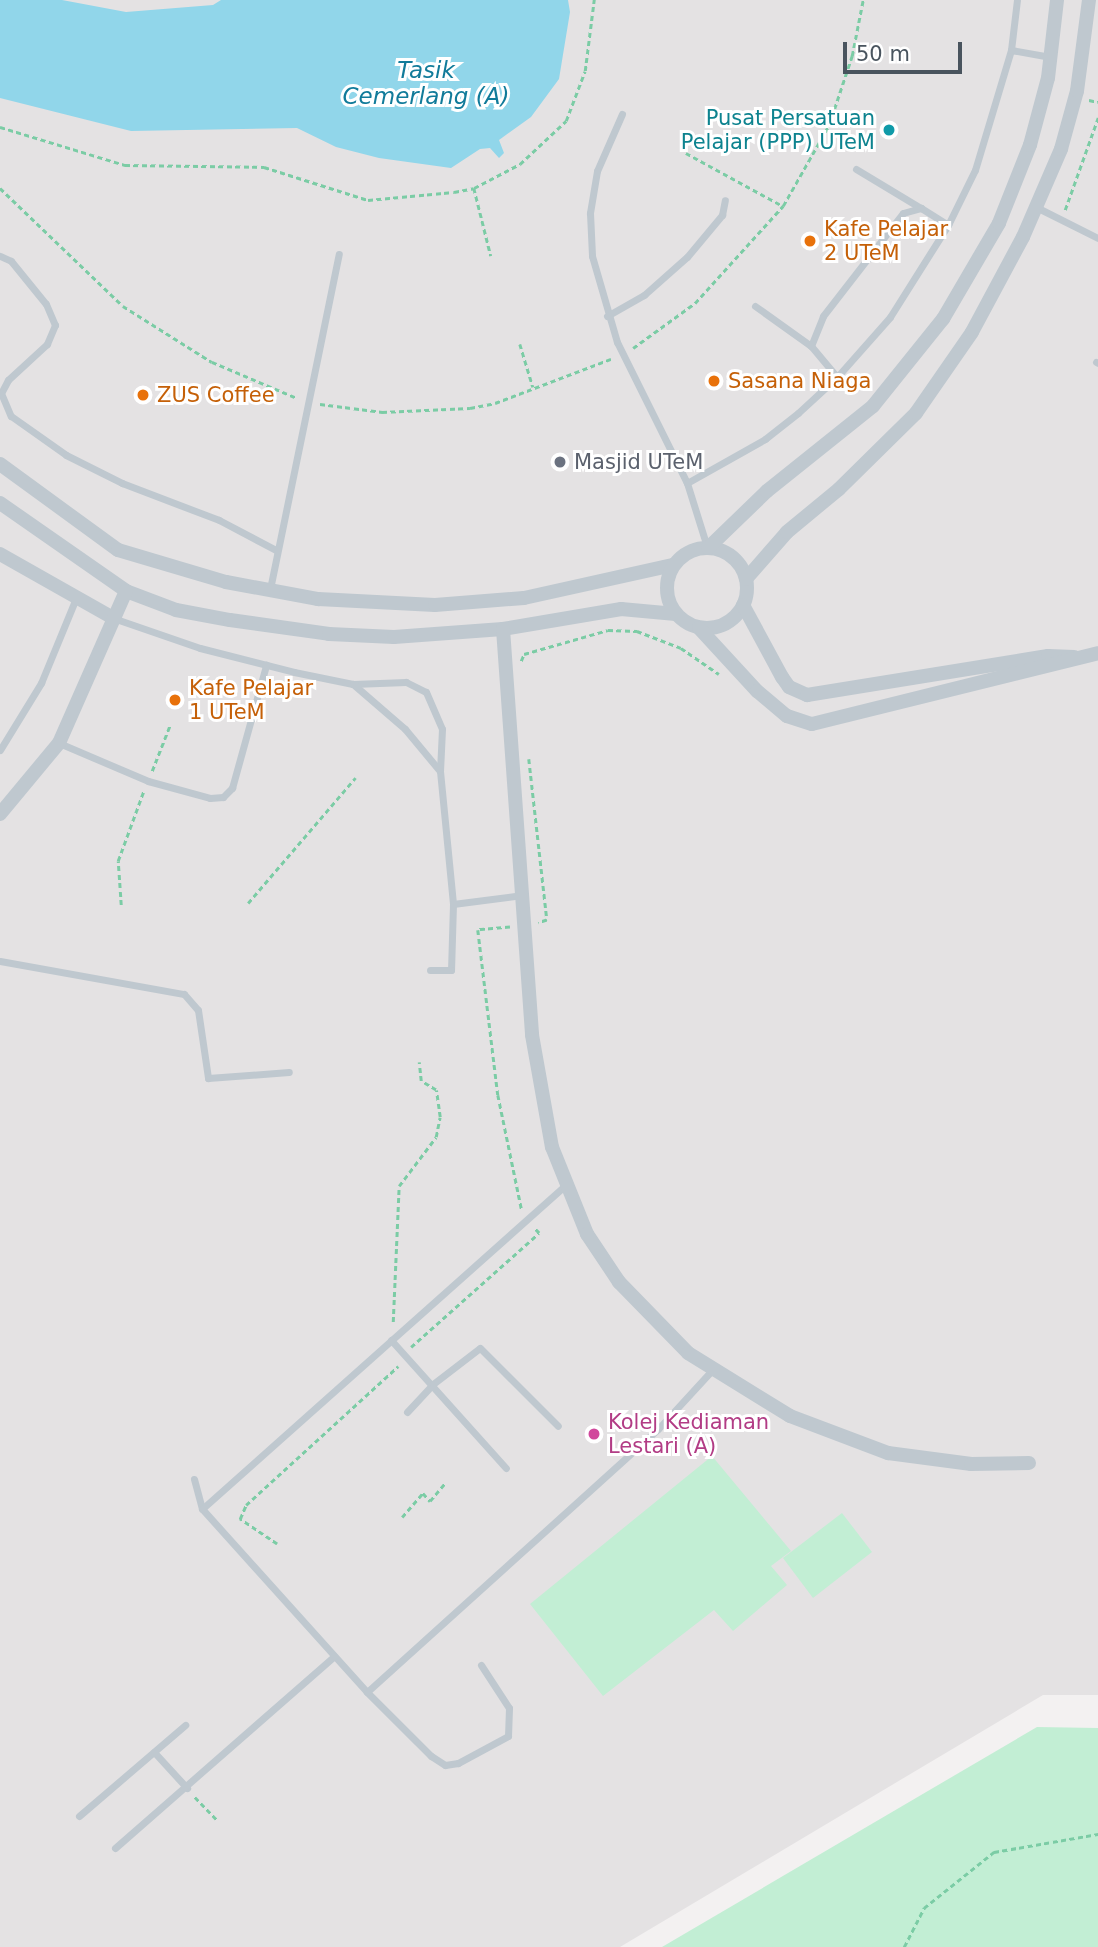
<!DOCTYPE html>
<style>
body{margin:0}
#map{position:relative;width:1098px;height:1947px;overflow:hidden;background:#f3f1f1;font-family:"DejaVu Sans",sans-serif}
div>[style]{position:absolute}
.education>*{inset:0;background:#e4e2e3}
.green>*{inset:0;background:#c2eed4}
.water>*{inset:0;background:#91d6ea}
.path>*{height:2.5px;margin-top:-1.25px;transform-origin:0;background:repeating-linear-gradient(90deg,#7bcca5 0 5px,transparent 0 8.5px)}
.service>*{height:7px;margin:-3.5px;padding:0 3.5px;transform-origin:3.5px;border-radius:3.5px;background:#bfc8cf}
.minor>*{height:14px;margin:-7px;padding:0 7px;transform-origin:7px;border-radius:7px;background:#bfc8cf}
.minor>.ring{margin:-7px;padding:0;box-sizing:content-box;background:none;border:14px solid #bfc8cf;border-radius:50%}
.dots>*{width:19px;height:19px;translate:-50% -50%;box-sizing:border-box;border:4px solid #fff;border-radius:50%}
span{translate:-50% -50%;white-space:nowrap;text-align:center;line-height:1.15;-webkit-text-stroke:6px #fff;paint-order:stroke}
.culture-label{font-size:21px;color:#0d838f}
.right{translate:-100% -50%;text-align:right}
.food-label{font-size:21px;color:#c56008}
.left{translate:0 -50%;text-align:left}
.worship-label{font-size:21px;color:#5b616d}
.hotel-label{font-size:21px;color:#b23c85}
.water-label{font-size:23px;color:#117b9a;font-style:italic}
.scale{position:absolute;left:843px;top:42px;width:119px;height:32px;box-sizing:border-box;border:4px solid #49545e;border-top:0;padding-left:9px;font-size:21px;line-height:24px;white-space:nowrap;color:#49545e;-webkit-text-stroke:5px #fff;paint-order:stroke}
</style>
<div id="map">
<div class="education">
<div style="clip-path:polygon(0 0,1098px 0,1098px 1695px,1043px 1695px,620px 1947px,0 1947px)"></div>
</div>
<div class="green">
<div style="clip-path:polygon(712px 1456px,791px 1551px,771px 1566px,787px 1585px,733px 1631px,714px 1610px,603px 1696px,530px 1604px)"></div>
<div style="clip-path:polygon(842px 1513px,872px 1552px,813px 1598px,783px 1558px)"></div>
<div style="clip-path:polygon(1037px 1727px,1098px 1728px,1098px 1947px,662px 1947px)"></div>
</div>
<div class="water">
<div style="clip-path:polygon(0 0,62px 0,126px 12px,213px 5px,221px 0,568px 0,570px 12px,559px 79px,531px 117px,499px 140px,504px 153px,499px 158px,490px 148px,480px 149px,451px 168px,379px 158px,336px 147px,297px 128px,131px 131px,0 98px)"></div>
</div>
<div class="path">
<div style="left:1089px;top:100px;width:9px;rotate:13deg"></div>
<div style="left:0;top:127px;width:131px;rotate:16.9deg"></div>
<div style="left:125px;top:165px;width:139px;rotate:0.8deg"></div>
<div style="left:264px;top:167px;width:109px;rotate:17.6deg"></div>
<div style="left:368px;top:200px;width:86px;rotate:-5.3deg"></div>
<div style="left:454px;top:192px;width:20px;rotate:-11deg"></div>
<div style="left:474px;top:188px;width:52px;rotate:-27.6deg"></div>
<div style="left:520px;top:164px;width:63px;rotate:-43.1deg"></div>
<div style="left:566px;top:121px;width:53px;rotate:-69.2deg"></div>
<div style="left:585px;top:71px;width:72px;rotate:-82.8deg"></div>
<div style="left:686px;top:153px;width:111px;rotate:28.7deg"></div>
<div style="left:0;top:188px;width:170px;rotate:43.8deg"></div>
<div style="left:123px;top:306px;width:105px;rotate:32.2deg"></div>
<div style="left:212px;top:362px;width:92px;rotate:23deg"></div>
<div style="left:474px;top:188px;width:70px;rotate:76deg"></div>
<div style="left:1065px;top:210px;width:98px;rotate:-70.3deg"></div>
<div style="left:520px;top:344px;width:45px;rotate:73.2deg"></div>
<div style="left:633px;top:348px;width:77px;rotate:-36deg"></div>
<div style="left:695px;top:303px;width:131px;rotate:-47.8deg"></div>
<div style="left:783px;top:206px;width:93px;rotate:-60.4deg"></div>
<div style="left:829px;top:125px;width:73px;rotate:-71.6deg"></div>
<div style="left:852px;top:56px;width:57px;rotate:-78.9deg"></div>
<div style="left:320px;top:404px;width:63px;rotate:7.4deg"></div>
<div style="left:382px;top:412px;width:88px;rotate:-2.6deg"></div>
<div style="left:470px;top:408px;width:25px;rotate:-11deg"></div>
<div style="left:495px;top:403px;width:124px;rotate:-20.8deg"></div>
<div style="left:521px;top:661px;width:8px;rotate:-67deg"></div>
<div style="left:524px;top:654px;width:87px;rotate:-15.9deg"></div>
<div style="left:608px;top:630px;width:29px;rotate:2deg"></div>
<div style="left:637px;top:631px;width:47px;rotate:21.1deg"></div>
<div style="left:681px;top:648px;width:46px;rotate:34.4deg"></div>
<div style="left:529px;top:759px;width:162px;rotate:83.6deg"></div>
<div style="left:547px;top:920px;width:9px;rotate:162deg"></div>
<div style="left:152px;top:771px;width:49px;rotate:-68.6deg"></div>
<div style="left:248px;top:903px;width:165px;rotate:-49.4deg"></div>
<div style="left:121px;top:905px;width:44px;rotate:-93.9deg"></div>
<div style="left:118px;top:861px;width:76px;rotate:-69.9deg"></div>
<div style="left:510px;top:927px;width:32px;rotate:175deg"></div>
<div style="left:478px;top:930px;width:166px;rotate:83.1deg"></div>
<div style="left:498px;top:1095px;width:118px;rotate:78.3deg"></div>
<div style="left:393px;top:1322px;width:136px;rotate:-87.5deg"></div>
<div style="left:399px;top:1186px;width:61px;rotate:-52.9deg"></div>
<div style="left:436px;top:1137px;width:20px;rotate:-79deg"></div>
<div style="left:440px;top:1117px;width:27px;rotate:-98deg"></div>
<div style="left:436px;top:1090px;width:17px;rotate:-149deg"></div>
<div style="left:421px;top:1081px;width:19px;rotate:-96deg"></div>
<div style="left:411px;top:1347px;width:171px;rotate:-41.7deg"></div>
<div style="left:539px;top:1233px;width:7px;rotate:-135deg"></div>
<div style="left:402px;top:1517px;width:32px;rotate:-49deg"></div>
<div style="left:423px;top:1493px;width:11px;rotate:49deg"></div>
<div style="left:430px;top:1501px;width:25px;rotate:-50deg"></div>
<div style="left:277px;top:1544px;width:45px;rotate:-146deg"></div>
<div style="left:240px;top:1519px;width:15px;rotate:-67deg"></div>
<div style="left:246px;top:1505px;width:206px;rotate:-42.4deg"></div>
<div style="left:195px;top:1797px;width:32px;rotate:46deg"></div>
<div style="left:904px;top:1947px;width:44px;rotate:-62.9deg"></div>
<div style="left:924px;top:1908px;width:90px;rotate:-38.7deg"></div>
<div style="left:994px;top:1852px;width:106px;rotate:-9.8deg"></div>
</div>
<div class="service">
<div style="left:1011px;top:50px;width:40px;rotate:10deg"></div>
<div style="left:622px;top:114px;width:62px;rotate:113.7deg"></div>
<div style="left:597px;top:171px;width:43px;rotate:99.5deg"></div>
<div style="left:590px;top:213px;width:43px;rotate:87.3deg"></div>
<div style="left:592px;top:256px;width:90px;rotate:73.8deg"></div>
<div style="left:617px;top:342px;width:157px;rotate:63.6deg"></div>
<div style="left:687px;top:483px;width:67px;rotate:72.6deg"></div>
<div style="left:856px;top:169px;width:76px;rotate:31deg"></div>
<div style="left:1036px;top:207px;width:69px;rotate:26.6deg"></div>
<div style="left:0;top:256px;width:12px;rotate:24deg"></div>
<div style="left:11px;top:261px;width:55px;rotate:50.9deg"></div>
<div style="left:46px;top:304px;width:23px;rotate:67deg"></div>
<div style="left:55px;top:325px;width:21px;rotate:113deg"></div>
<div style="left:47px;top:344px;width:53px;rotate:137.3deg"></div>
<div style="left:8px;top:380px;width:15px;rotate:118deg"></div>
<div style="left:1px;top:393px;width:25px;rotate:67deg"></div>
<div style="left:11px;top:416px;width:67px;rotate:35.3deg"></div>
<div style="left:66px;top:455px;width:63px;rotate:26.6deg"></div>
<div style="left:122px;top:483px;width:104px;rotate:20.9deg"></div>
<div style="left:219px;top:520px;width:64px;rotate:27.8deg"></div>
<div style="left:755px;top:306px;width:69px;rotate:35.5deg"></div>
<div style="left:607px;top:316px;width:43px;rotate:-29.6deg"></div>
<div style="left:644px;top:295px;width:57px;rotate:-41.5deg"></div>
<div style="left:687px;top:257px;width:55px;rotate:-50.2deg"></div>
<div style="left:722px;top:215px;width:15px;rotate:-79deg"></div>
<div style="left:1096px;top:362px;width:2px;rotate:27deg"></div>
<div style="left:837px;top:377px;width:40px;rotate:-130deg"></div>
<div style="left:811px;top:346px;width:32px;rotate:-68deg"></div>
<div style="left:823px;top:316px;width:130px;rotate:-52.2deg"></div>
<div style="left:903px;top:213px;width:19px;rotate:-16deg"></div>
<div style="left:921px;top:208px;width:32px;rotate:32deg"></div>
<div style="left:687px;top:483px;width:90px;rotate:-29.4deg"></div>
<div style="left:765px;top:439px;width:42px;rotate:-38.2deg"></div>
<div style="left:798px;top:413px;width:53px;rotate:-42.7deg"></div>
<div style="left:837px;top:377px;width:80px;rotate:-48.5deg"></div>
<div style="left:890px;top:317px;width:109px;rotate:-57.8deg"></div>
<div style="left:948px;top:225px;width:61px;rotate:-63.9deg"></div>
<div style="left:975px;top:170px;width:125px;rotate:-73.3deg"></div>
<div style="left:1011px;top:50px;width:50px;rotate:-83.2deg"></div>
<div style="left:270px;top:589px;width:342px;rotate:-78.4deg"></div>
<div style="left:113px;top:618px;width:92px;rotate:19deg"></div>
<div style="left:200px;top:648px;width:97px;rotate:14.3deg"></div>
<div style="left:294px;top:672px;width:60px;rotate:11.5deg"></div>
<div style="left:353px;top:684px;width:53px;rotate:-2.2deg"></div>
<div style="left:406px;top:682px;width:22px;rotate:27deg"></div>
<div style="left:426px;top:692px;width:40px;rotate:66.6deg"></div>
<div style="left:442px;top:729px;width:42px;rotate:92.7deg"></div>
<div style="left:440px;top:771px;width:134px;rotate:84.4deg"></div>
<div style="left:453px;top:904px;width:66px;rotate:91.7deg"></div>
<div style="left:451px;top:970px;width:21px;rotate:180deg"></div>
<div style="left:353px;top:684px;width:69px;rotate:40.9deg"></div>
<div style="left:405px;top:729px;width:53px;rotate:50.3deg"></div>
<div style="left:59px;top:743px;width:97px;rotate:23.1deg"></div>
<div style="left:148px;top:781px;width:64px;rotate:15.3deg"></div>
<div style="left:210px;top:798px;width:13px;rotate:-4deg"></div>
<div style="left:223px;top:797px;width:13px;rotate:-45deg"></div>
<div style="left:232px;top:788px;width:128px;rotate:-74.5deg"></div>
<div style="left:0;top:750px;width:79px;rotate:-58.5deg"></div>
<div style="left:41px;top:683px;width:92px;rotate:-67.6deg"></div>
<div style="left:453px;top:904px;width:70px;rotate:-7.4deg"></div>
<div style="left:0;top:961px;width:187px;rotate:10.2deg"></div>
<div style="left:184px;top:994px;width:21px;rotate:49deg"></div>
<div style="left:198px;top:1010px;width:69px;rotate:81.6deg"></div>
<div style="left:208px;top:1078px;width:81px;rotate:-4.2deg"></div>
<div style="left:391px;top:1340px;width:172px;rotate:48.1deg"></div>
<div style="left:407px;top:1412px;width:38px;rotate:-47deg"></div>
<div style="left:433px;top:1384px;width:59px;rotate:-37.5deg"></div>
<div style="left:480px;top:1348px;width:110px;rotate:45deg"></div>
<div style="left:194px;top:1479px;width:31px;rotate:75deg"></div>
<div style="left:481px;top:1665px;width:51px;rotate:56.9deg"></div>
<div style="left:509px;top:1708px;width:28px;rotate:92deg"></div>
<div style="left:508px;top:1736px;width:57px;rotate:151.6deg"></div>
<div style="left:458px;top:1763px;width:13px;rotate:171deg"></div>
<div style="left:445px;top:1765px;width:17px;rotate:-147deg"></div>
<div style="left:431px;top:1756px;width:91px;rotate:-135deg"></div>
<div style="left:367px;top:1692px;width:246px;rotate:-132deg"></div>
<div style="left:202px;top:1509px;width:486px;rotate:-41.7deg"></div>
<div style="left:367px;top:1692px;width:392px;rotate:-42.1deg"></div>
<div style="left:658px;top:1429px;width:80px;rotate:-47.5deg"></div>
<div style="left:154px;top:1752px;width:49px;rotate:47.5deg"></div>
<div style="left:79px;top:1816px;width:140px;rotate:-40.6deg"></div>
<div style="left:115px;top:1848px;width:291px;rotate:-41.2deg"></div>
</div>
<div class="minor">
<div style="left:0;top:464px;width:146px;rotate:36.1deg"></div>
<div style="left:118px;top:550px;width:113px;rotate:16.5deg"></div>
<div style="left:226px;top:582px;width:94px;rotate:10.5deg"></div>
<div style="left:318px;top:599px;width:117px;rotate:2.9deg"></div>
<div style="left:435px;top:605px;width:89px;rotate:-4.5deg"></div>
<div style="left:524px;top:598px;width:153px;rotate:-12.5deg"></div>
<div style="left:0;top:503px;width:154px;rotate:34.9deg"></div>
<div style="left:126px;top:591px;width:53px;rotate:20.8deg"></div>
<div style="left:176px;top:610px;width:55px;rotate:10.5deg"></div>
<div style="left:230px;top:620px;width:100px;rotate:8deg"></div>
<div style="left:329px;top:634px;width:65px;rotate:2.6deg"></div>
<div style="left:394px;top:637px;width:109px;rotate:-4.2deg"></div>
<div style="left:503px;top:629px;width:120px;rotate:-9.6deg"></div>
<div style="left:621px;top:609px;width:55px;rotate:5.2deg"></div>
<div class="ring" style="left:667px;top:548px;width:66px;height:66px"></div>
<div style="left:708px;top:548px;width:82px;rotate:-44deg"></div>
<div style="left:767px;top:491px;width:136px;rotate:-38.7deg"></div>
<div style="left:873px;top:406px;width:112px;rotate:-51.2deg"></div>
<div style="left:943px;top:319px;width:111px;rotate:-59.7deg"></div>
<div style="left:999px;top:223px;width:84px;rotate:-68.3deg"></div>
<div style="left:1030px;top:145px;width:69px;rotate:-75deg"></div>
<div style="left:1048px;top:78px;width:79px;rotate:-83.4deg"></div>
<div style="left:0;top:554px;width:130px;rotate:29.5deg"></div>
<div style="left:746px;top:579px;width:62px;rotate:-48.9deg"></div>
<div style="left:787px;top:532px;width:67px;rotate:-39.6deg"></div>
<div style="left:839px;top:489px;width:108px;rotate:-44.6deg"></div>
<div style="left:916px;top:413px;width:98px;rotate:-55.3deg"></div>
<div style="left:972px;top:332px;width:108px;rotate:-61.8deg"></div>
<div style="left:1023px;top:237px;width:96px;rotate:-66.6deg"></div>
<div style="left:1061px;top:149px;width:60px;rotate:-74.6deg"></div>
<div style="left:1077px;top:91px;width:92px;rotate:-82.5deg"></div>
<div style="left:743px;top:605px;width:82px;rotate:61.6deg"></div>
<div style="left:782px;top:677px;width:12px;rotate:55deg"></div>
<div style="left:789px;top:687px;width:20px;rotate:24deg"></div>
<div style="left:807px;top:695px;width:244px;rotate:-9.2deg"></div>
<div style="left:1048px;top:656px;width:26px;rotate:2deg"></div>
<div style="left:699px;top:628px;width:86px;rotate:47.4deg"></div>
<div style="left:757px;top:691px;width:39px;rotate:40deg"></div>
<div style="left:787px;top:716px;width:26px;rotate:18deg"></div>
<div style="left:812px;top:724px;width:295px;rotate:-13.9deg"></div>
<div style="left:503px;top:629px;width:407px;rotate:85.9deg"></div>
<div style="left:532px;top:1035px;width:114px;rotate:79.9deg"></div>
<div style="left:552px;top:1147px;width:94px;rotate:68.1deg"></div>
<div style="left:587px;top:1234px;width:58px;rotate:56.3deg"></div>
<div style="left:619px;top:1282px;width:99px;rotate:45.8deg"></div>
<div style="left:688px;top:1353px;width:120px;rotate:31.7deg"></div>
<div style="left:790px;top:1416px;width:105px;rotate:20.7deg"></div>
<div style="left:888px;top:1453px;width:84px;rotate:7.5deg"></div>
<div style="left:971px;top:1464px;width:58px;rotate:-1deg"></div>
<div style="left:0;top:814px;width:92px;rotate:-50.3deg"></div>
<div style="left:59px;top:743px;width:166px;rotate:-66.2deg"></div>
</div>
<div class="dots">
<div style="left:889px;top:130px;background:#0f9aa8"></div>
<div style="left:810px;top:241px;background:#e8710a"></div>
<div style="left:714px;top:381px;background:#e8710a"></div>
<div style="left:143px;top:395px;background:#e8710a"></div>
<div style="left:560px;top:462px;background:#6b7280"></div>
<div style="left:175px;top:700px;background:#e8710a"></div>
<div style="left:594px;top:1434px;background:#d1479c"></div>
</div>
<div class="culture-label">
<span class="right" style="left:875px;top:130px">Pusat Persatuan<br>Pelajar (PPP) UTeM</span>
</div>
<div class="food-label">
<span class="left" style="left:824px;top:241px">Kafe Pelajar<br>2 UTeM</span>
<span class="left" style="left:728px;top:381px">Sasana Niaga</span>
<span class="left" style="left:157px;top:395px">ZUS Coffee</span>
<span class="left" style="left:189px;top:700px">Kafe Pelajar<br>1 UTeM</span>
</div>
<div class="worship-label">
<span class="left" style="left:574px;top:462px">Masjid UTeM</span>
</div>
<div class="hotel-label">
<span class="left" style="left:608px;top:1434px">Kolej Kediaman<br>Lestari (A)</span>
</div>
<div class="water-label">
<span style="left:426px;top:83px">Tasik<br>Cemerlang (A)</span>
</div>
<div class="scale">50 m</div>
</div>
